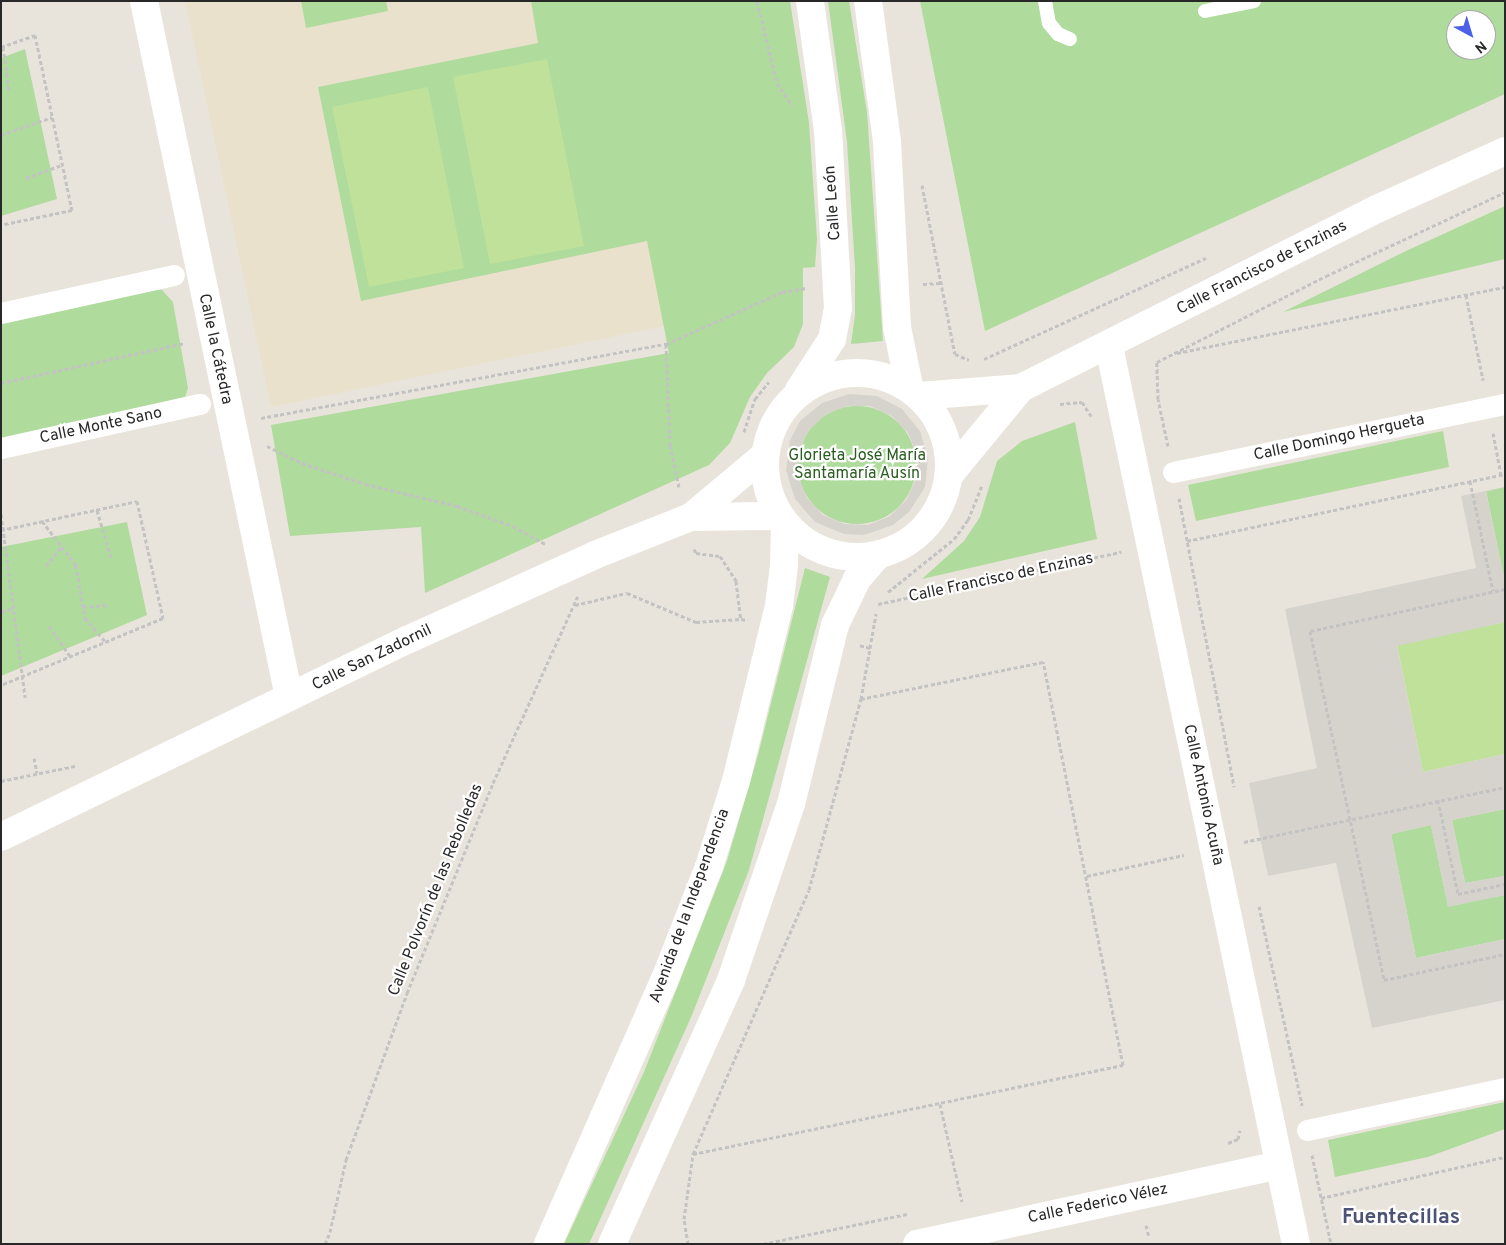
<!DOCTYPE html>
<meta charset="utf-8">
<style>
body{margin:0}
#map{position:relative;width:1506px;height:1245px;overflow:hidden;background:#e9e4db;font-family:Overpass,sans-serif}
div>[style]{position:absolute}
.education>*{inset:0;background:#e9e1cc}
.green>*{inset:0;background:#afdb9d}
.round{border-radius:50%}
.pitch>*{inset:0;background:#c0e199}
.plaza>*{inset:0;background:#d6d3cd}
.path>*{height:3px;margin-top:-1.5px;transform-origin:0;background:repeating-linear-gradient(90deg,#c3c3c3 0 4px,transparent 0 6.5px)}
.service>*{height:14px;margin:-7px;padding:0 7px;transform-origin:7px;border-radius:7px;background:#fff}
.pedestrian>*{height:21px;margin:-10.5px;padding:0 10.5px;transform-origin:10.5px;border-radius:10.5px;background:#fff}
.minor>*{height:28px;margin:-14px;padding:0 14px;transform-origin:14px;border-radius:14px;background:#fff}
.secondary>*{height:28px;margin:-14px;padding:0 14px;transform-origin:14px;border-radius:14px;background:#fff}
.secondary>.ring{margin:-14px;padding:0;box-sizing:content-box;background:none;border:28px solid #fff;border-radius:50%}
span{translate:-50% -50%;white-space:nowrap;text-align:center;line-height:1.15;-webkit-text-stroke:4.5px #fff;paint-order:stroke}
.street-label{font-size:16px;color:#282828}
.park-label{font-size:16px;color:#2a5d20}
.district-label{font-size:21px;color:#4d5374;font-weight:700}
.frame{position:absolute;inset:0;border:2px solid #282828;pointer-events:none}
.north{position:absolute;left:1446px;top:10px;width:50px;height:50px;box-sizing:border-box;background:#fff;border:1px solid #a9a9a9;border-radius:50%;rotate:141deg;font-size:14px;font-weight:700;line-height:20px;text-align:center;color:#282828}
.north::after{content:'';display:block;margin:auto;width:18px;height:22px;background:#4b61e7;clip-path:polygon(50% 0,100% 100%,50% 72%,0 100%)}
</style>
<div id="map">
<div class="education">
<div style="clip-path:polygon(185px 1px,599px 1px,665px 326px,271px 407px)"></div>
</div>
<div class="green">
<div style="clip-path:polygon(301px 1px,386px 1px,388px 11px,306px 28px)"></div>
<div style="clip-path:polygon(531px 1px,790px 1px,809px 123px,817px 239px,815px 267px,803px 268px,803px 324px,794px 347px,767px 373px,750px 397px,730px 443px,709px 465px,425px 593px,421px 527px,290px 536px,271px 425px,669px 353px,647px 241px,361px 301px,318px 87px,538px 43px)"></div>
<div style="clip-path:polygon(828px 1px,849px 1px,867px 112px,883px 341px,851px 344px,855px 315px,855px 268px,847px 142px)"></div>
<div style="clip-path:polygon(evenodd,920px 1px,1505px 1px,1505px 94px,985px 331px,920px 1px,1456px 20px,1486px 20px,1486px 50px,1456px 50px,1456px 20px)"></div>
<div style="clip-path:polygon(25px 49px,57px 199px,1px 216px,1px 58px)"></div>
<div style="clip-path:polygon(1505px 206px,1505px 259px,1283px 312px,1408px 250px)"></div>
<div style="clip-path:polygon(152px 288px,162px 290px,173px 302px,188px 388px,185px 397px,1px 442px,1px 321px)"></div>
<div class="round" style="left:798px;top:406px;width:118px;height:118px"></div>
<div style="clip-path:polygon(1075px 422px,1097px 539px,922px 579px,964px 541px,980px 517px,997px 461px,1022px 441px)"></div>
<div style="clip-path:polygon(1443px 431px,1449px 467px,1196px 521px,1188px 485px)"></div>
<div style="clip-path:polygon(1505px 487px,1505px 582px,1486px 491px)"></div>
<div style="clip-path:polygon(127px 522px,147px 615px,1px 676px,1px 547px)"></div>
<div style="clip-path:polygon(805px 568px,830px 577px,749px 870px,692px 1015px,589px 1244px,564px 1244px,644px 1072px,727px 861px,758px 755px)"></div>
<div style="clip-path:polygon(1505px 809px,1505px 876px,1465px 883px,1452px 820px)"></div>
<div style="clip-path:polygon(1431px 825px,1448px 906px,1505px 895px,1505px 939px,1416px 958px,1391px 834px)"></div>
<div style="clip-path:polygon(1505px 1102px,1505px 1129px,1428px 1157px,1335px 1177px,1328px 1140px)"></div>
</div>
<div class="pitch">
<div style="clip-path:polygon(547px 59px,584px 246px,490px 264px,453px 77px)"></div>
<div style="clip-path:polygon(428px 87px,464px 268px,369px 287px,332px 107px)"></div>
<div style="clip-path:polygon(1505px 622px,1505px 754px,1423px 772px,1397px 645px)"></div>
</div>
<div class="plaza">
<div style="clip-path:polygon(evenodd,849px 394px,877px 396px,902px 409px,920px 431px,928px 458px,925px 487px,909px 512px,893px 525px,864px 535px,844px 534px,815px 522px,795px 499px,786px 470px,790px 440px,800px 421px,822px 403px,849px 394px,847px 406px,870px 406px,892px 416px,908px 433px,917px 454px,916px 478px,907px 499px,890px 516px,868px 525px,845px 524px,823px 515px,807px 498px,798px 476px,799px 453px,808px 431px,825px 415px,847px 406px)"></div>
<div style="clip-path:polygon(1505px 487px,1486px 492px,1505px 582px,1505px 622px,1397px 646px,1423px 772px,1505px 754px,1505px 809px,1452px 820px,1465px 883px,1505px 876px,1505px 895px,1448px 907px,1431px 825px,1391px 834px,1416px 958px,1505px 939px,1505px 1000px,1372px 1028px,1336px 863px,1268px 876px,1249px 783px,1317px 768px,1285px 609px,1476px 568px,1461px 496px)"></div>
</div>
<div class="path">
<div style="left:757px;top:1px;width:84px;rotate:76.3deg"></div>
<div style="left:777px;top:83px;width:27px;rotate:57deg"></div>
<div style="left:1px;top:47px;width:36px;rotate:-19deg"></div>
<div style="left:35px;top:35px;width:179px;rotate:78.1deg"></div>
<div style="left:72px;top:210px;width:73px;rotate:168.1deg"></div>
<div style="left:3px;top:47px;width:43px;rotate:82.1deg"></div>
<div style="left:1px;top:135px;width:54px;rotate:-19.4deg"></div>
<div style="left:26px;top:178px;width:37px;rotate:-20deg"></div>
<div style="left:922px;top:185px;width:172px;rotate:79deg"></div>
<div style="left:955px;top:354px;width:15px;rotate:23deg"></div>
<div style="left:923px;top:284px;width:17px;rotate:-3deg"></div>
<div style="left:1466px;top:295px;width:87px;rotate:78.7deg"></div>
<div style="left:666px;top:344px;width:101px;rotate:87.7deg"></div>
<div style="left:670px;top:445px;width:43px;rotate:77.9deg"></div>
<div style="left:1177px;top:353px;width:335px;rotate:-11.4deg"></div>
<div style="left:984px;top:359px;width:244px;rotate:-24.5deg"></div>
<div style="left:1px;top:383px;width:187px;rotate:-12.3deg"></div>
<div style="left:1060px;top:404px;width:22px;rotate:-5deg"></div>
<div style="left:1082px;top:402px;width:17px;rotate:57deg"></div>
<div style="left:261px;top:418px;width:412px;rotate:-10.4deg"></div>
<div style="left:666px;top:344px;width:127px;rotate:-24.1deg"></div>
<div style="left:782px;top:292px;width:25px;rotate:-9deg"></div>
<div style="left:744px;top:432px;width:35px;rotate:-72deg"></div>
<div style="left:755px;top:399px;width:22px;rotate:-51deg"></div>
<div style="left:1493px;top:433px;width:43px;rotate:79.2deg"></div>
<div style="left:267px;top:446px;width:39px;rotate:26deg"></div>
<div style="left:302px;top:463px;width:66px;rotate:18.4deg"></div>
<div style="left:365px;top:484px;width:95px;rotate:13.4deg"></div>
<div style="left:457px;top:506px;width:59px;rotate:19.7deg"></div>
<div style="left:513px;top:526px;width:37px;rotate:29deg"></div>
<div style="left:1168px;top:446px;width:48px;rotate:-102deg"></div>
<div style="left:1158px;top:399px;width:37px;rotate:-92deg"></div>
<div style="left:1157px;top:362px;width:190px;rotate:-27deg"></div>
<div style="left:1326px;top:276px;width:198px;rotate:-25.1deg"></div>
<div style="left:1470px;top:481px;width:112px;rotate:78.2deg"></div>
<div style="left:1179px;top:498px;width:294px;rotate:79.2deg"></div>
<div style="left:97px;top:510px;width:50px;rotate:73.7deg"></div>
<div style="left:1px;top:514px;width:185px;rotate:82.5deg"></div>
<div style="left:42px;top:521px;width:56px;rotate:52.3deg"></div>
<div style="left:76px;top:565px;width:54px;rotate:80.4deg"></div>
<div style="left:85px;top:618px;width:32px;rotate:49deg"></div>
<div style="left:1px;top:530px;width:139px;rotate:-12deg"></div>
<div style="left:137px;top:501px;width:120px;rotate:77.5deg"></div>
<div style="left:163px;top:618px;width:175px;rotate:157.5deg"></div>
<div style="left:1187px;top:541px;width:325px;rotate:-11.9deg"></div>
<div style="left:694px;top:549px;width:4px;rotate:63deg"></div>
<div style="left:696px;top:553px;width:24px;rotate:7deg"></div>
<div style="left:720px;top:556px;width:30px;rotate:57deg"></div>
<div style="left:736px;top:581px;width:38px;rotate:83deg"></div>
<div style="left:741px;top:619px;width:5px;rotate:11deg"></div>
<div style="left:46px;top:566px;width:26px;rotate:-51deg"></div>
<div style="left:1505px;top:589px;width:199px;rotate:167.8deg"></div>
<div style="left:1310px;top:631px;width:357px;rotate:78deg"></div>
<div style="left:1384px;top:980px;width:124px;rotate:-12.1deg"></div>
<div style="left:888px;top:592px;width:85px;rotate:-38.8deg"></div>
<div style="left:954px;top:539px;width:24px;rotate:-54deg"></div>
<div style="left:968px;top:520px;width:38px;rotate:-68deg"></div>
<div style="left:878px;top:604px;width:249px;rotate:-12.1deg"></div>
<div style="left:575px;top:605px;width:53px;rotate:-13deg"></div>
<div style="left:627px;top:593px;width:75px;rotate:22.8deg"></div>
<div style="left:696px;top:622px;width:45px;rotate:-3.8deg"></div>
<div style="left:83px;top:607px;width:24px;rotate:-5deg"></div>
<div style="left:1px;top:612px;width:13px;rotate:-18deg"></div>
<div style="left:49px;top:626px;width:38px;rotate:55deg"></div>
<div style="left:870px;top:648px;width:35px;rotate:-80deg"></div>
<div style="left:34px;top:758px;width:15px;rotate:79deg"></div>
<div style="left:1px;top:781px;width:76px;rotate:-11.5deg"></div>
<div style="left:1438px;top:800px;width:96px;rotate:78deg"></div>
<div style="left:1458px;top:894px;width:48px;rotate:-12deg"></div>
<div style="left:1244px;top:842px;width:267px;rotate:-11.9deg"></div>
<div style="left:1087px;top:876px;width:99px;rotate:-12.2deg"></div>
<div style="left:1259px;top:906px;width:204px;rotate:77.8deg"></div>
<div style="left:940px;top:1104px;width:100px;rotate:77.3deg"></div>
<div style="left:1228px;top:1143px;width:11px;rotate:-22deg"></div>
<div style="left:1238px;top:1139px;width:9px;rotate:-77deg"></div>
<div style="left:693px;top:1154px;width:439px;rotate:-11.7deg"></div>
<div style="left:1123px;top:1065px;width:411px;rotate:-101.2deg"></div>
<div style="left:1043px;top:662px;width:186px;rotate:168.5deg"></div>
<div style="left:861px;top:699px;width:52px;rotate:-80deg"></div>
<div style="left:870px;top:648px;width:11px;rotate:-165deg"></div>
<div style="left:1312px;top:1155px;width:91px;rotate:77.9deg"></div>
<div style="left:1321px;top:1198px;width:189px;rotate:-12.6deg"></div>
<div style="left:1146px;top:1225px;width:12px;rotate:76deg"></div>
<div style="left:325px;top:1244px;width:13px;rotate:-67deg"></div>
<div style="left:330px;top:1232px;width:74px;rotate:-77.5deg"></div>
<div style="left:346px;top:1160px;width:178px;rotate:-69.9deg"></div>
<div style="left:407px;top:993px;width:227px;rotate:-67.7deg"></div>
<div style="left:493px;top:783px;width:205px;rotate:-65.6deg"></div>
<div style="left:688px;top:1244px;width:25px;rotate:-99deg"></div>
<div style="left:684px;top:1219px;width:66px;rotate:-82.1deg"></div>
<div style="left:693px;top:1154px;width:288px;rotate:-66.3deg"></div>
<div style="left:809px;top:890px;width:198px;rotate:-74.8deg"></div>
<div style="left:763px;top:1244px;width:147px;rotate:-11.8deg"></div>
</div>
<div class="service">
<div style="left:1045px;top:1px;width:22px;rotate:80deg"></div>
<div style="left:1049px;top:23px;width:14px;rotate:51deg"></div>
<div style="left:1058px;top:34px;width:13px;rotate:23deg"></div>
<div style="left:1205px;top:11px;width:50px;rotate:-11.5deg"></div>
</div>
<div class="pedestrian">
<div style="left:1px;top:313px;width:177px;rotate:-12.4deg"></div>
<div style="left:1px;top:448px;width:204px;rotate:-12.5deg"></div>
<div style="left:1173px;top:472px;width:339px;rotate:-11.6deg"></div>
<div style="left:1307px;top:1130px;width:202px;rotate:-12deg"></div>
</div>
<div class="minor">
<div style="left:144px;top:1px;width:711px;rotate:78.23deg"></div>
<div style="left:1109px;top:346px;width:917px;rotate:78.24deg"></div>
<div style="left:919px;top:396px;width:102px;rotate:-4.5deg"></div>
<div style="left:1021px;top:388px;width:401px;rotate:-26.7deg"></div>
<div style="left:1379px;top:208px;width:138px;rotate:-24.3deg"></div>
<div style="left:950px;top:474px;width:112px;rotate:-50.5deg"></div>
<div style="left:691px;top:517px;width:97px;rotate:-40deg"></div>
<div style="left:1px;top:837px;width:451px;rotate:-25.9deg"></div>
<div style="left:407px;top:640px;width:206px;rotate:-24.3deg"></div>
<div style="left:595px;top:555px;width:103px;rotate:-21.6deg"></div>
<div style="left:691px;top:517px;width:88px;rotate:-0.7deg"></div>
<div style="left:917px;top:1244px;width:371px;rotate:-12.3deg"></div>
</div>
<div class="secondary">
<div style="left:868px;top:1px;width:142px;rotate:82.3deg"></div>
<div style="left:887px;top:142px;width:185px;rotate:86.9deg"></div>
<div style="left:897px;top:327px;width:60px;rotate:78.5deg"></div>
<div class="ring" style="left:765px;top:373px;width:156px;height:156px"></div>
<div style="left:799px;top:390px;width:61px;rotate:-57.1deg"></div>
<div style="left:832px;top:339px;width:32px;rotate:-79deg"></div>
<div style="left:838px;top:308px;width:177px;rotate:-93.2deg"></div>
<div style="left:828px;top:131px;width:131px;rotate:-97.9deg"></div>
<div style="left:548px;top:1244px;width:290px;rotate:-66.2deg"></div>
<div style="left:665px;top:979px;width:120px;rotate:-68.6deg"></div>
<div style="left:709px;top:867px;width:90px;rotate:-72.6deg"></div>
<div style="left:736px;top:781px;width:180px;rotate:-76.2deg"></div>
<div style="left:779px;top:606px;width:41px;rotate:-83deg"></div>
<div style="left:784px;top:565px;width:41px;rotate:-88.6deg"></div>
<div style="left:612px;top:1244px;width:290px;rotate:-65.7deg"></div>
<div style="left:731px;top:980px;width:186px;rotate:-71.2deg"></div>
<div style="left:791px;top:804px;width:184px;rotate:-76.2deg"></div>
<div style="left:835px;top:625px;width:51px;rotate:-64.4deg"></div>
<div style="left:857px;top:579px;width:32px;rotate:-49deg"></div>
</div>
<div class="street-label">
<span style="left:833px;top:203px;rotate:-94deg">Calle León</span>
<span style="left:1262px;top:268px;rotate:-27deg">Calle Francisco de Enzinas</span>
<span style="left:215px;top:349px;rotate:78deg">Calle la Cátedra</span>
<span style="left:101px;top:426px;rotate:-12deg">Calle Monte Sano</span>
<span style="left:1339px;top:438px;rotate:-12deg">Calle Domingo Hergueta</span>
<span style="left:1001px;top:578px;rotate:-12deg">Calle Francisco de Enzinas</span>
<span style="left:372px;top:658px;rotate:-26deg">Calle San Zadornil</span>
<span style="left:1203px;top:795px;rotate:78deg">Calle Antonio Acuña</span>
<span style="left:436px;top:890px;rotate:-68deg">Calle Polvorín de las Rebolledas</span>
<span style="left:690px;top:906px;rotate:-70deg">Avenida de la Independencia</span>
<span style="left:1098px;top:1204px;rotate:-12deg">Calle Federico Vélez</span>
</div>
<div class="park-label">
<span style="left:857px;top:465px">Glorieta José María<br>Santamaría Ausín</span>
</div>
<div class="district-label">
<span style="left:1401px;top:1218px">Fuentecillas</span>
</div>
<div class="frame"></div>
<div class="north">N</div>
</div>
